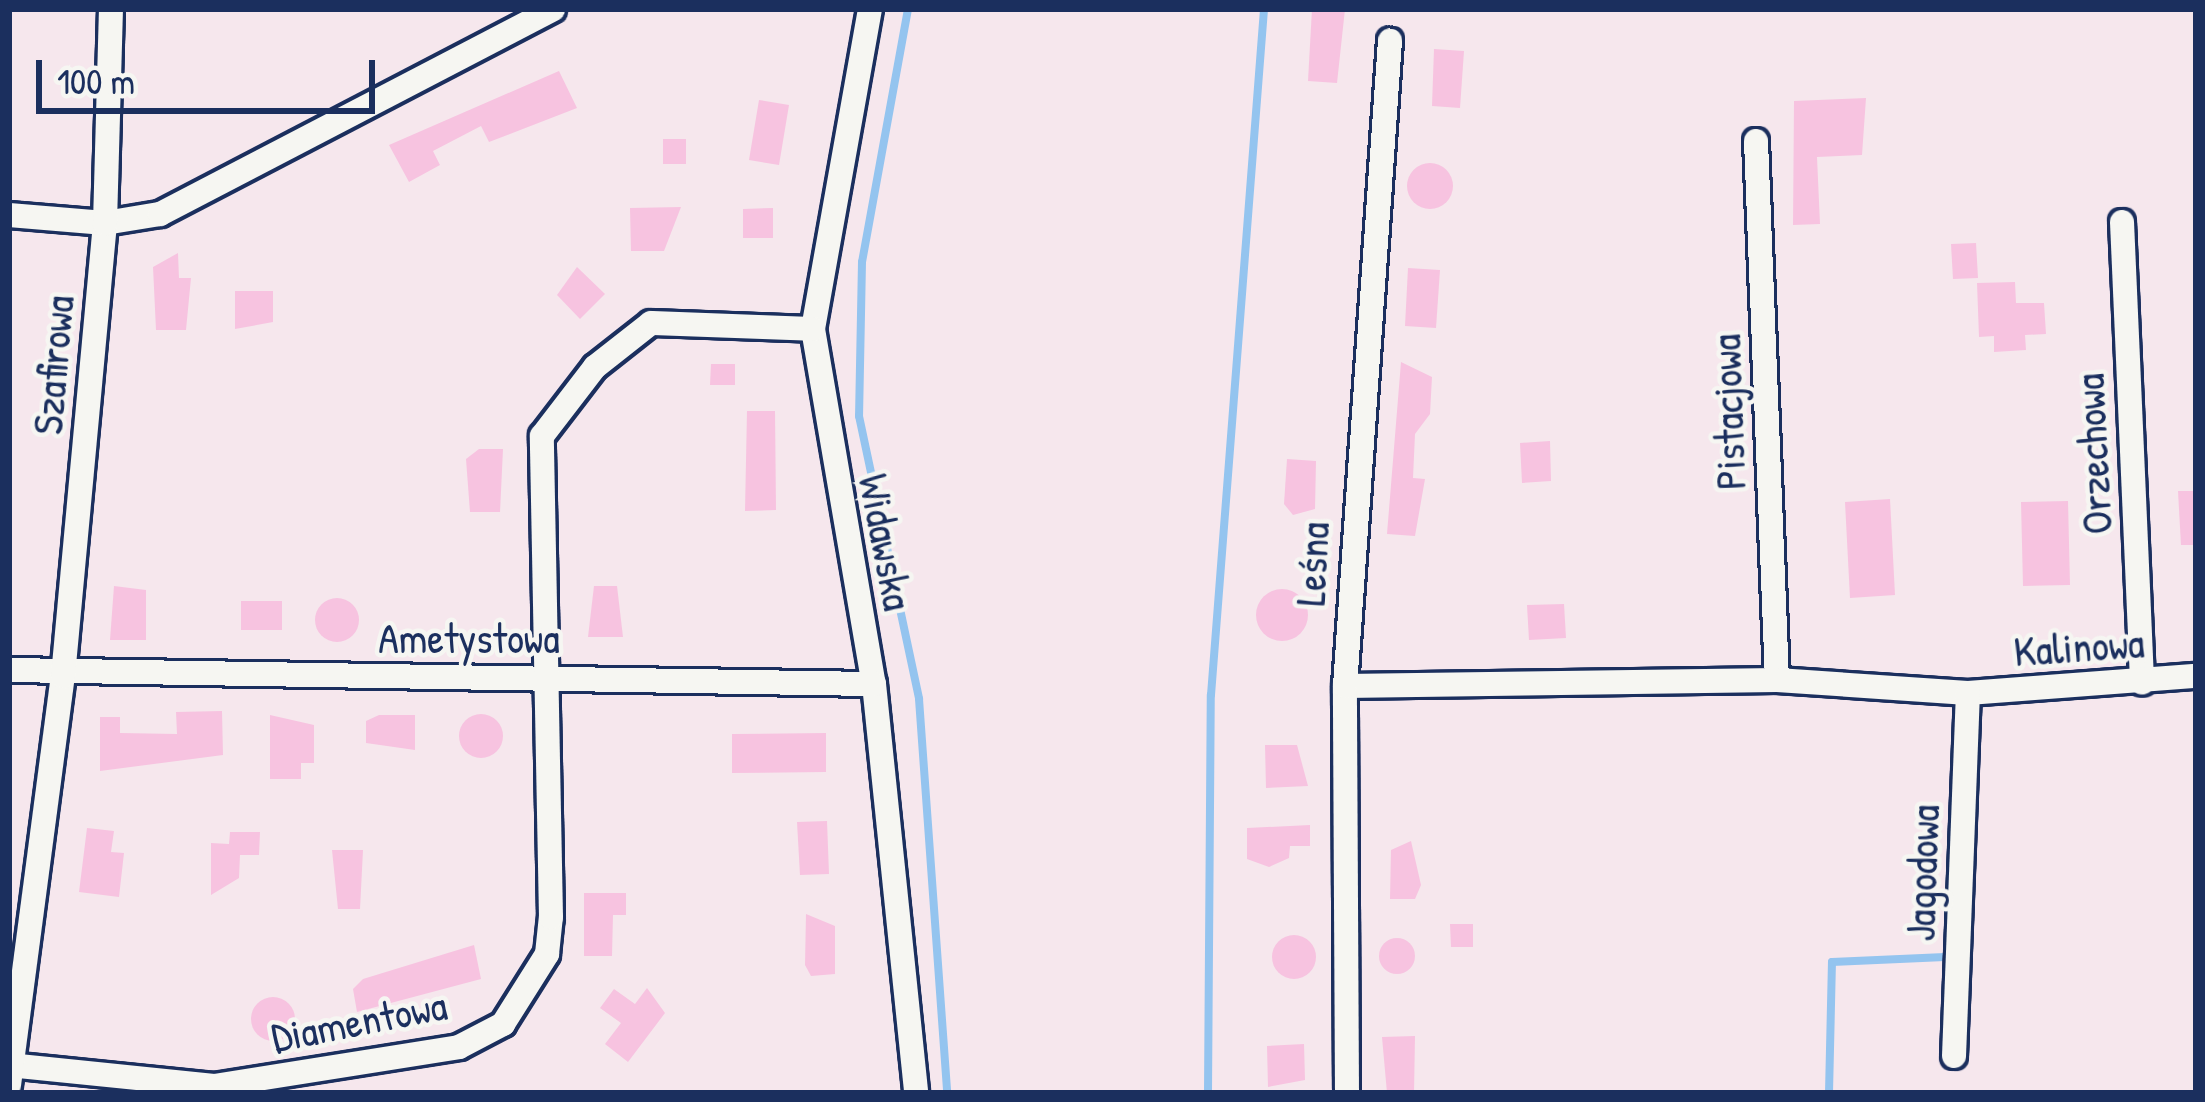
<!DOCTYPE html>
<meta charset="utf-8">
<style>
body{margin:0}
#map{position:relative;width:2205px;height:1102px;overflow:hidden;background:#f6e7ed;font-family:"Patrick Hand",sans-serif}
div>[style]{position:absolute}
.stream>*{height:8px;margin:-4px;padding:0 4px;transform-origin:4px;border-radius:4px;background:#94c4ef}
.building>*{inset:0;background:#f7c3e0}
.round{border-radius:50%}
.roads{filter:drop-shadow(3px 0 #1b2f5e) drop-shadow(-3px 0 #1b2f5e) drop-shadow(0 3px #1b2f5e) drop-shadow(0 -3px #1b2f5e)}
.minor>*{height:24px;margin:-12px;padding:0 12px;transform-origin:12px;border-radius:12px;background:#f6f6f2}
span{translate:-50% -50%;white-space:nowrap;text-align:center;line-height:1.15;-webkit-text-stroke:9px #f6f6f2;paint-order:stroke}
.street-label{font-size:42px;color:#1b2f5e}
.frame{position:absolute;inset:0;border:12px solid #1b2f5e;pointer-events:none}
.scale{position:absolute;left:36px;top:60px;width:339px;height:54px;box-sizing:border-box;border:6px solid #1b2f5e;border-top:0;padding-left:15px;font-size:36px;line-height:42px;white-space:nowrap;color:#1b2f5e;-webkit-text-stroke:9px #f6f6f2;paint-order:stroke}
</style>
<div id="map">
<div class="stream">
<div style="left:908px;top:9px;width:257px;rotate:100.3deg"></div>
<div style="left:862px;top:262px;width:154px;rotate:91.1deg"></div>
<div style="left:859px;top:416px;width:289px;rotate:78deg"></div>
<div style="left:919px;top:699px;width:395px;rotate:85.9deg"></div>
<div style="left:1208px;top:1093px;width:398px;rotate:-89.6deg"></div>
<div style="left:1211px;top:695px;width:688px;rotate:-85.58deg"></div>
<div style="left:1829px;top:1093px;width:131px;rotate:-88.7deg"></div>
<div style="left:1832px;top:962px;width:113px;rotate:-2.5deg"></div>
</div>
<div class="building">
<div style="clip-path:polygon(1312px 9px,1345px 9px,1337px 83px,1308px 81px)"></div>
<div style="clip-path:polygon(1434px 49px,1464px 51px,1460px 108px,1432px 106px)"></div>
<div style="clip-path:polygon(559px 71px,577px 108px,489px 142px,481px 126px,433px 151px,440px 165px,409px 182px,389px 145px)"></div>
<div style="clip-path:polygon(1866px 98px,1862px 155px,1817px 157px,1820px 224px,1793px 225px,1794px 101px)"></div>
<div style="clip-path:polygon(759px 100px,789px 105px,779px 165px,749px 160px)"></div>
<div style="clip-path:polygon(663px 139px,686px 139px,686px 164px,663px 164px)"></div>
<div class="round" style="left:1407px;top:163px;width:46px;height:46px"></div>
<div style="clip-path:polygon(681px 207px,664px 251px,631px 251px,630px 208px)"></div>
<div style="clip-path:polygon(773px 208px,773px 238px,743px 238px,743px 209px)"></div>
<div style="clip-path:polygon(1976px 243px,1978px 278px,1953px 279px,1951px 244px)"></div>
<div style="clip-path:polygon(178px 253px,179px 278px,191px 278px,186px 330px,156px 330px,153px 267px)"></div>
<div style="clip-path:polygon(577px 267px,605px 294px,580px 319px,557px 295px)"></div>
<div style="clip-path:polygon(1408px 268px,1440px 270px,1436px 328px,1405px 326px)"></div>
<div style="clip-path:polygon(2015px 282px,2016px 303px,2044px 303px,2046px 334px,2025px 335px,2026px 350px,1994px 352px,1994px 336px,1979px 337px,1977px 283px)"></div>
<div style="clip-path:polygon(235px 291px,273px 291px,273px 322px,235px 329px)"></div>
<div style="clip-path:polygon(1401px 362px,1432px 377px,1430px 414px,1415px 434px,1413px 478px,1425px 479px,1415px 536px,1387px 534px)"></div>
<div style="clip-path:polygon(711px 364px,735px 364px,735px 385px,710px 385px)"></div>
<div style="clip-path:polygon(747px 411px,775px 411px,776px 510px,745px 511px)"></div>
<div style="clip-path:polygon(1550px 441px,1551px 481px,1522px 483px,1520px 443px)"></div>
<div style="clip-path:polygon(479px 449px,503px 449px,500px 512px,470px 512px,466px 459px)"></div>
<div style="clip-path:polygon(1287px 459px,1316px 461px,1315px 509px,1293px 515px,1284px 504px)"></div>
<div style="clip-path:polygon(2178px 491px,2196px 491px,2196px 545px,2181px 545px)"></div>
<div style="clip-path:polygon(1890px 499px,1895px 595px,1850px 598px,1845px 502px)"></div>
<div style="clip-path:polygon(2068px 501px,2070px 585px,2023px 586px,2021px 502px)"></div>
<div style="clip-path:polygon(114px 586px,146px 590px,146px 640px,110px 640px)"></div>
<div style="clip-path:polygon(594px 586px,617px 586px,623px 637px,588px 637px)"></div>
<div class="round" style="left:1256px;top:589px;width:52px;height:52px"></div>
<div class="round" style="left:315px;top:598px;width:44px;height:44px"></div>
<div style="clip-path:polygon(241px 601px,282px 601px,282px 630px,241px 630px)"></div>
<div style="clip-path:polygon(1564px 604px,1566px 638px,1529px 640px,1527px 605px)"></div>
<div style="clip-path:polygon(222px 711px,223px 755px,100px 771px,100px 717px,120px 717px,120px 733px,177px 734px,176px 712px)"></div>
<div class="round" style="left:459px;top:714px;width:44px;height:44px"></div>
<div style="clip-path:polygon(270px 715px,314px 725px,314px 763px,301px 763px,301px 779px,270px 779px)"></div>
<div style="clip-path:polygon(379px 715px,415px 715px,415px 750px,366px 743px,366px 721px)"></div>
<div style="clip-path:polygon(826px 733px,826px 772px,732px 773px,732px 734px)"></div>
<div style="clip-path:polygon(1265px 745px,1297px 745px,1308px 786px,1266px 788px)"></div>
<div style="clip-path:polygon(827px 821px,829px 874px,800px 875px,797px 822px)"></div>
<div style="clip-path:polygon(1310px 825px,1310px 846px,1290px 846px,1289px 858px,1269px 867px,1247px 859px,1247px 828px)"></div>
<div style="clip-path:polygon(87px 828px,114px 831px,111px 852px,124px 853px,119px 897px,79px 892px)"></div>
<div style="clip-path:polygon(230px 832px,260px 832px,259px 855px,240px 855px,239px 878px,211px 895px,211px 843px,229px 844px)"></div>
<div style="clip-path:polygon(1411px 841px,1421px 885px,1415px 899px,1390px 899px,1391px 850px)"></div>
<div style="clip-path:polygon(332px 850px,363px 850px,360px 909px,338px 909px)"></div>
<div style="clip-path:polygon(584px 893px,626px 893px,626px 915px,613px 915px,612px 956px,584px 956px)"></div>
<div style="clip-path:polygon(806px 914px,835px 926px,835px 974px,811px 976px,805px 965px)"></div>
<div style="clip-path:polygon(1450px 924px,1473px 924px,1473px 947px,1451px 947px)"></div>
<div class="round" style="left:1272px;top:935px;width:44px;height:44px"></div>
<div class="round" style="left:1379px;top:938px;width:36px;height:36px"></div>
<div style="clip-path:polygon(474px 945px,481px 979px,357px 1012px,353px 989px,363px 979px)"></div>
<div style="clip-path:polygon(647px 988px,665px 1013px,628px 1062px,605px 1044px,621px 1023px,600px 1008px,614px 989px,635px 1004px)"></div>
<div class="round" style="left:251px;top:997px;width:44px;height:44px"></div>
<div style="clip-path:polygon(1415px 1036px,1414px 1093px,1387px 1093px,1382px 1037px)"></div>
<div style="clip-path:polygon(1304px 1044px,1305px 1080px,1268px 1087px,1267px 1046px)"></div>
</div>
<div class="roads">
<div class="minor">
<div style="left:870px;top:9px;width:325px;rotate:100.1deg"></div>
<div style="left:813px;top:329px;width:360px;rotate:80.3deg"></div>
<div style="left:874px;top:684px;width:411px;rotate:84.1deg"></div>
<div style="left:1756px;top:141px;width:539px;rotate:87.77deg"></div>
<div style="left:9px;top:215px;width:96px;rotate:4.8deg"></div>
<div style="left:105px;top:223px;width:56px;rotate:-9.3deg"></div>
<div style="left:160px;top:214px;width:443px;rotate:-27.5deg"></div>
<div style="left:2122px;top:222px;width:461px;rotate:87.5deg"></div>
<div style="left:9px;top:670px;width:865px;rotate:0.93deg"></div>
<div style="left:1345px;top:686px;width:432px;rotate:-0.8deg"></div>
<div style="left:1777px;top:680px;width:191px;rotate:3.9deg"></div>
<div style="left:1968px;top:693px;width:229px;rotate:-4.3deg"></div>
<div style="left:1954px;top:1056px;width:363px;rotate:-87.8deg"></div>
<div style="left:9px;top:1065px;width:206px;rotate:5.8deg"></div>
<div style="left:214px;top:1086px;width:248px;rotate:-9deg"></div>
<div style="left:459px;top:1047px;width:50px;rotate:-27.6deg"></div>
<div style="left:503px;top:1024px;width:83px;rotate:-57.8deg"></div>
<div style="left:547px;top:954px;width:37px;rotate:-84deg"></div>
<div style="left:551px;top:917px;width:481px;rotate:-91.1deg"></div>
<div style="left:542px;top:436px;width:87px;rotate:-52.5deg"></div>
<div style="left:595px;top:367px;width:71px;rotate:-38.2deg"></div>
<div style="left:651px;top:323px;width:162px;rotate:2.1deg"></div>
<div style="left:9px;top:1085px;width:413px;rotate:-82.5deg"></div>
<div style="left:63px;top:676px;width:455px;rotate:-84.7deg"></div>
<div style="left:105px;top:223px;width:214px;rotate:-88.4deg"></div>
<div style="left:1347px;top:1093px;width:407px;rotate:-90.3deg"></div>
<div style="left:1345px;top:686px;width:647px;rotate:-86.01deg"></div>
</div>
</div>
<div class="street-label">
<span style="left:53px;top:365px;rotate:-85deg">Szafirowa</span>
<span style="left:1728px;top:412px;rotate:-92deg">Pistacjowa</span>
<span style="left:2093px;top:454px;rotate:-93deg">Orzechowa</span>
<span style="left:886px;top:542px;rotate:79deg">Widawska</span>
<span style="left:1312px;top:564px;rotate:-87deg">Leśna</span>
<span style="left:469px;top:638px">Ametystowa</span>
<span style="left:2079px;top:647px;rotate:-4deg">Kalinowa</span>
<span style="left:1922px;top:873px;rotate:-88deg">Jagodowa</span>
<span style="left:359px;top:1021px;rotate:-11deg">Diamentowa</span>
</div>
<div class="frame"></div>
<div class="scale">100 m</div>
</div>
